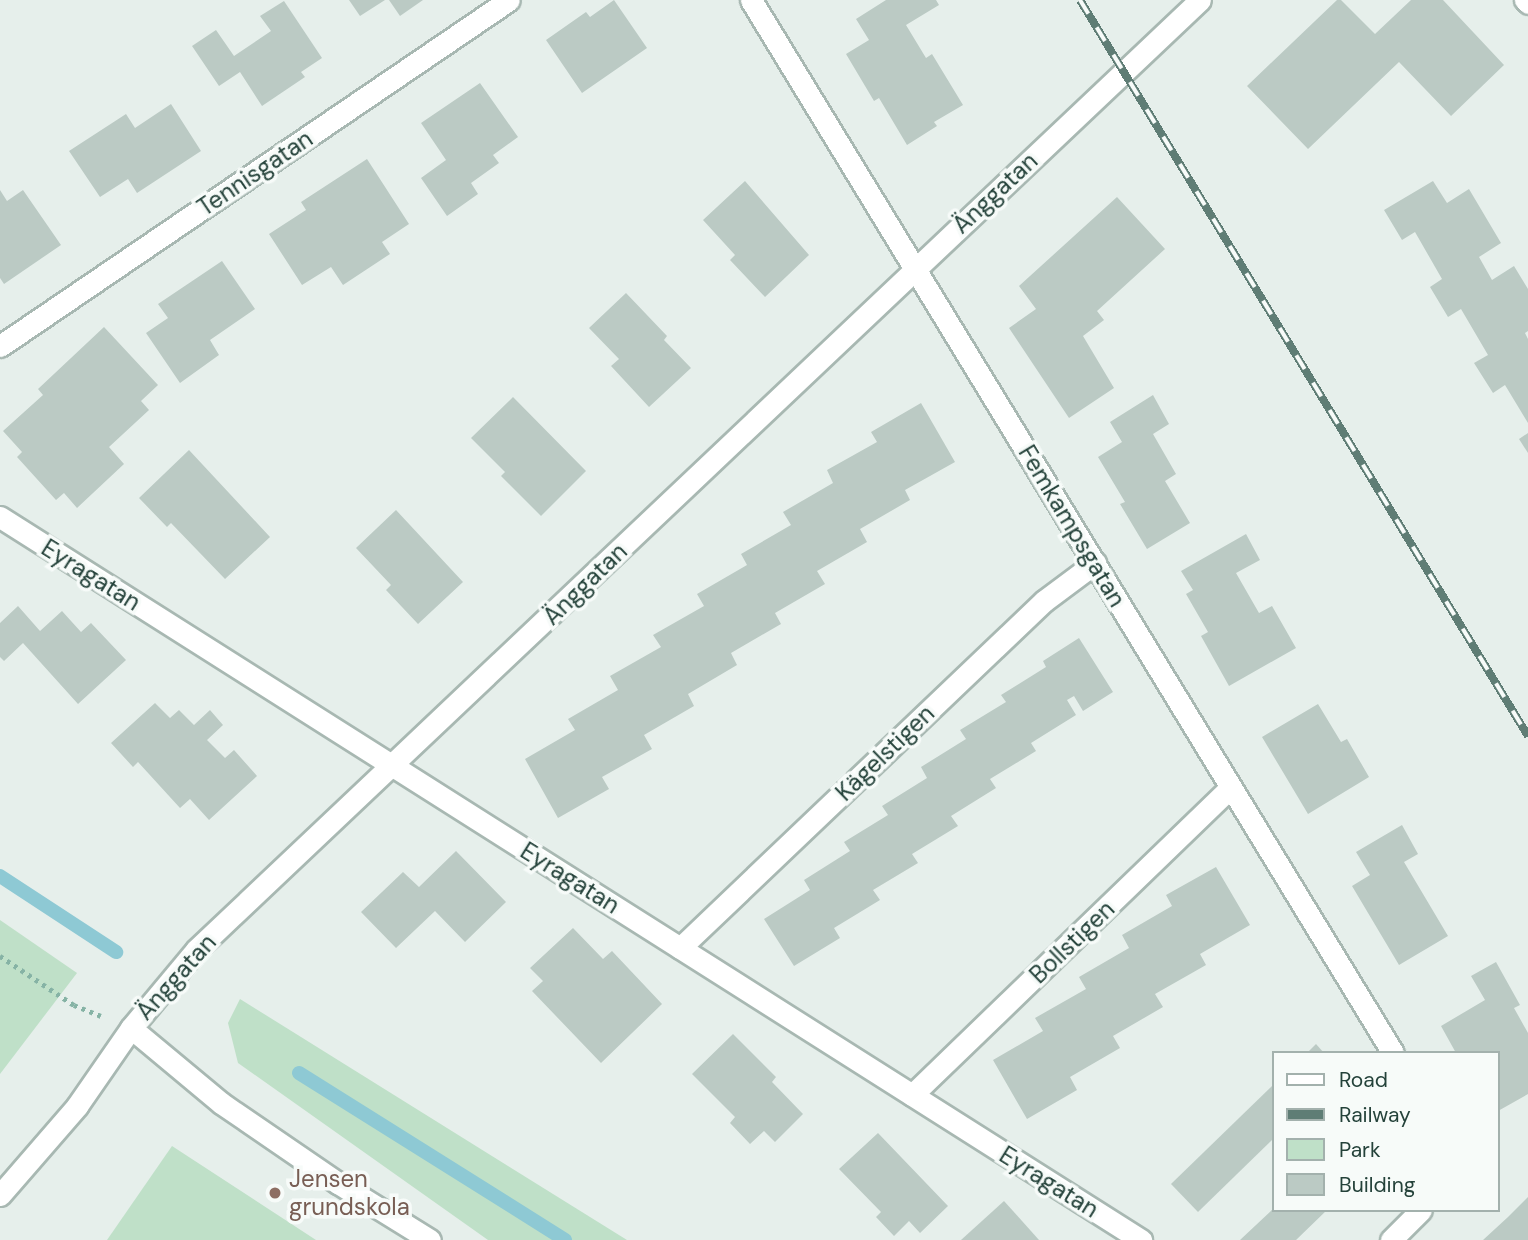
<!DOCTYPE html>
<meta charset="utf-8">
<style>
body{margin:0}
#map{position:relative;width:1528px;height:1240px;overflow:hidden;background:#e6efeb;font-family:"DM Sans",sans-serif}
div>[style]{position:absolute}
.green>*{inset:0;background:#bfe0c8}
.stream>*{height:14px;margin:-7px;padding:0 7px;transform-origin:7px;border-radius:7px;background:#8ec9d4}
.building>*{inset:0;background:#bbcac4}
.path>*{height:4.5px;margin-top:-2.25px;transform-origin:0;background:repeating-linear-gradient(90deg,#86b3a5 0 3.5px,transparent 0 8.5px)}
.roads{filter:drop-shadow(2px 0 #a8b8b2) drop-shadow(-2px 0 #a8b8b2) drop-shadow(0 2px #a8b8b2) drop-shadow(0 -2px #a8b8b2)}
.street>*{height:21px;margin:-10.5px;padding:0 10.5px;transform-origin:10.5px;border-radius:10.5px;background:#fff}
.secondary>*{height:21px;margin:-10.5px;padding:0 10.5px;transform-origin:10.5px;border-radius:10.5px;background:#fff}
.rail>*{height:8px;margin-top:-4px;transform-origin:0;background:repeating-linear-gradient(90deg,#f7fbf9 0 16px,#5f7d75 0 32px);box-sizing:border-box;border-block:2px solid #5f7d75}
.dots>*{width:19px;height:19px;translate:-50% -50%;box-sizing:border-box;border:4px solid #f7fbf9;border-radius:50%}
span{translate:-50% -50%;white-space:nowrap;text-align:center;line-height:1.15;-webkit-text-stroke:7px #f7fbf9;paint-order:stroke}
.street-label{font-size:24px;color:#24423a}
.education-label{font-size:24px;color:#785e54}
.left{translate:0 -50%;text-align:left}
.legend{position:absolute;left:1272px;top:1051px;width:228px;height:161px;box-sizing:border-box;background:#f7fbf9;border:2px solid #a3b1ad;margin:0;padding:9px 12px;list-style:none;font-size:21px;color:#24423a}
.legend li{display:flex;align-items:center;gap:14px;height:35px}
.legend b{width:35px;border:2px solid #a3b1ad}
</style>
<div id="map">
<div class="green">
<div style="clip-path:polygon(0 920px,77px 973px,0 1074px)"></div>
<div style="clip-path:polygon(240px 999px,627px 1240px,488px 1240px,238px 1063px,228px 1023px)"></div>
<div style="clip-path:polygon(172px 1146px,316px 1240px,107px 1240px)"></div>
</div>
<div class="stream">
<div style="left:0;top:876px;width:139px;rotate:33.2deg"></div>
<div style="left:299px;top:1073px;width:314px;rotate:32.1deg"></div>
</div>
<div class="building">
<div style="clip-path:polygon(349px 0,385px 0,360px 16px)"></div>
<div style="clip-path:polygon(389px 0,423px 0,400px 16px)"></div>
<div style="clip-path:polygon(614px 0,647px 48px,582px 93px,546px 40px,586px 12px,590px 17px)"></div>
<div style="clip-path:polygon(886px 0,936px 0,939px 5px,906px 25px,926px 58px,932px 54px,963px 105px,934px 122px,937px 126px,907px 145px,879px 98px,874px 101px,846px 54px,869px 40px,856px 19px)"></div>
<div style="clip-path:polygon(1337px 0,1341px 0,1375px 34px,1411px 0,1443px 0,1504px 65px,1451px 116px,1399px 62px,1308px 149px,1247px 86px)"></div>
<div style="clip-path:polygon(284px 1px,322px 58px,301px 72px,305px 77px,262px 106px,240px 72px,219px 86px,192px 46px,216px 30px,234px 56px,271px 31px,260px 16px)"></div>
<div style="clip-path:polygon(480px 83px,518px 137px,493px 155px,499px 163px,471px 183px,478px 194px,447px 216px,421px 178px,446px 160px,421px 123px)"></div>
<div style="clip-path:polygon(171px 104px,201px 151px,137px 193px,128px 179px,100px 197px,69px 151px,126px 114px,135px 128px)"></div>
<div style="clip-path:polygon(367px 159px,409px 224px,382px 242px,390px 254px,343px 285px,331px 267px,302px 285px,269px 234px,306px 210px,301px 202px)"></div>
<div style="clip-path:polygon(745px 181px,809px 255px,765px 297px,730px 260px,735px 255px,703px 220px)"></div>
<div style="clip-path:polygon(1433px 181px,1447px 203px,1469px 189px,1501px 243px,1479px 257px,1492px 280px,1514px 266px,1528px 289px,1528px 331px,1525px 333px,1528px 339px,1528px 423px,1505px 385px,1493px 393px,1474px 363px,1488px 355px,1461px 309px,1448px 317px,1430px 287px,1442px 279px,1415px 232px,1402px 240px,1384px 210px)"></div>
<div style="clip-path:polygon(0 190px,7px 201px,23px 190px,61px 245px,4px 284px,0 278px)"></div>
<div style="clip-path:polygon(1117px 197px,1165px 249px,1097px 311px,1104px 320px,1083px 336px,1114px 388px,1069px 418px,1009px 328px,1036px 309px,1019px 286px)"></div>
<div style="clip-path:polygon(222px 261px,255px 309px,210px 340px,219px 355px,180px 383px,146px 333px,168px 318px,158px 304px)"></div>
<div style="clip-path:polygon(626px 293px,667px 336px,664px 340px,691px 368px,649px 407px,611px 366px,619px 359px,589px 328px)"></div>
<div style="clip-path:polygon(104px 327px,158px 385px,141px 401px,149px 410px,109px 447px,124px 464px,77px 508px,64px 493px,56px 500px,17px 457px,22px 452px,3px 431px,43px 395px,38px 389px)"></div>
<div style="clip-path:polygon(1153px 395px,1169px 424px,1153px 434px,1176px 474px,1165px 481px,1190px 523px,1147px 549px,1120px 504px,1125px 502px,1098px 457px,1122px 442px,1110px 422px)"></div>
<div style="clip-path:polygon(513px 397px,586px 471px,541px 516px,501px 476px,505px 472px,471px 438px)"></div>
<div style="clip-path:polygon(921px 403px,955px 462px,905px 490px,910px 500px,860px 529px,867px 542px,817px 571px,825px 584px,775px 613px,781px 624px,731px 653px,737px 665px,688px 694px,694px 706px,644px 735px,652px 749px,602px 777px,609px 789px,558px 818px,525px 759px,575px 730px,568px 719px,618px 690px,610px 676px,661px 647px,653px 635px,704px 606px,697px 594px,747px 565px,741px 554px,791px 525px,783px 512px,833px 483px,827px 470px,877px 442px,871px 432px)"></div>
<div style="clip-path:polygon(1528px 433px,1528px 453px,1519px 439px)"></div>
<div style="clip-path:polygon(189px 450px,270px 537px,225px 579px,171px 523px,167px 527px,139px 498px)"></div>
<div style="clip-path:polygon(396px 510px,463px 582px,418px 624px,386px 590px,391px 585px,356px 548px)"></div>
<div style="clip-path:polygon(1246px 534px,1260px 560px,1236px 573px,1259px 613px,1272px 606px,1296px 648px,1229px 686px,1201px 636px,1208px 632px,1186px 594px,1193px 590px,1181px 571px)"></div>
<div style="clip-path:polygon(18px 606px,40px 631px,62px 611px,81px 632px,91px 623px,126px 660px,78px 704px,23px 643px,4px 661px,0 657px,0 623px)"></div>
<div style="clip-path:polygon(1079px 638px,1113px 692px,1083px 711px,1074px 696px,1067px 700px,1076px 715px,1031px 743px,1036px 751px,990px 779px,996px 788px,951px 816px,958px 826px,912px 854px,918px 863px,873px 890px,880px 900px,834px 928px,840px 938px,794px 966px,764px 919px,810px 890px,804px 880px,850px 851px,844px 842px,888px 815px,882px 806px,927px 778px,921px 767px,966px 739px,960px 730px,1006px 702px,1001px 695px,1046px 667px,1043px 661px)"></div>
<div style="clip-path:polygon(155px 703px,170px 718px,179px 710px,194px 725px,210px 710px,223px 725px,207px 740px,225px 758px,234px 750px,257px 776px,209px 820px,190px 799px,180px 808px,138px 762px,133px 767px,111px 743px)"></div>
<div style="clip-path:polygon(1318px 704px,1341px 742px,1347px 739px,1369px 777px,1308px 814px,1262px 737px)"></div>
<div style="clip-path:polygon(1402px 825px,1418px 854px,1404px 862px,1448px 936px,1399px 965px,1352px 886px,1370px 875px,1356px 852px)"></div>
<div style="clip-path:polygon(456px 851px,506px 902px,465px 942px,435px 911px,396px 948px,361px 912px,403px 872px,419px 887px)"></div>
<div style="clip-path:polygon(1216px 867px,1250px 925px,1200px 954px,1206px 965px,1155px 994px,1163px 1007px,1113px 1036px,1120px 1048px,1070px 1077px,1077px 1090px,1027px 1119px,993px 1060px,1043px 1031px,1035px 1018px,1086px 989px,1079px 977px,1129px 948px,1122px 935px,1172px 906px,1166px 895px)"></div>
<div style="clip-path:polygon(573px 928px,603px 959px,612px 951px,662px 1004px,601px 1063px,532px 991px,543px 981px,530px 968px)"></div>
<div style="clip-path:polygon(1496px 962px,1520px 1005px,1514px 1008px,1528px 1033px,1528px 1094px,1498px 1111px,1498px 1053px,1456px 1053px,1441px 1026px,1485px 1000px,1471px 976px)"></div>
<div style="clip-path:polygon(733px 1034px,776px 1077px,772px 1082px,803px 1114px,775px 1142px,764px 1131px,750px 1144px,730px 1123px,735px 1117px,692px 1074px)"></div>
<div style="clip-path:polygon(1316px 1044px,1324px 1053px,1307px 1053px)"></div>
<div style="clip-path:polygon(1274px 1084px,1274px 1138px,1198px 1212px,1171px 1184px)"></div>
<div style="clip-path:polygon(878px 1133px,948px 1206px,920px 1233px,909px 1221px,894px 1236px,876px 1217px,881px 1212px,839px 1169px)"></div>
<div style="clip-path:polygon(1528px 1197px,1528px 1240px,1483px 1240px,1508px 1217px)"></div>
<div style="clip-path:polygon(1004px 1201px,1039px 1240px,961px 1240px)"></div>
<div style="clip-path:polygon(1274px 1208px,1274px 1210px,1327px 1210px,1296px 1240px,1240px 1240px)"></div>
</div>
<div class="path">
<div style="left:0;top:956px;width:89px;rotate:33.5deg"></div>
<div style="left:74px;top:1005px;width:29px;rotate:22deg"></div>
</div>
<div class="roads">
<div class="street">
<div style="left:751px;top:0;width:1233px;rotate:58.63deg"></div>
<div style="left:1525px;top:0;width:4px;rotate:45deg"></div>
<div style="left:0;top:346px;width:615px;rotate:-34.21deg"></div>
<div style="left:0;top:517px;width:1351px;rotate:32.36deg"></div>
<div style="left:680px;top:948px;width:503px;rotate:-43.63deg"></div>
<div style="left:1044px;top:601px;width:64px;rotate:-36.7deg"></div>
<div style="left:912px;top:1095px;width:443px;rotate:-44deg"></div>
<div style="left:1391px;top:1240px;width:42px;rotate:-45deg"></div>
</div>
<div class="secondary">
<div style="left:131px;top:1028px;width:117px;rotate:39.8deg"></div>
<div style="left:221px;top:1103px;width:142px;rotate:34.4deg"></div>
<div style="left:338px;top:1183px;width:108px;rotate:31.8deg"></div>
<div style="left:0;top:1195px;width:118px;rotate:-49.1deg"></div>
<div style="left:77px;top:1106px;width:95px;rotate:-55.3deg"></div>
<div style="left:131px;top:1028px;width:102px;rotate:-50.2deg"></div>
<div style="left:196px;top:950px;width:1382px;rotate:-43.42deg"></div>
</div>
</div>
<div class="rail">
<div style="left:1080px;top:0;width:862px;rotate:58.67deg"></div>
</div>
<div class="dots">
<div style="left:275px;top:1193px;background:#8d6e63"></div>
</div>
<div class="street-label">
<span style="left:255px;top:173px;rotate:-34deg">Tennisgatan</span>
<span style="left:995px;top:193px;rotate:-43deg">Änggatan</span>
<span style="left:1072px;top:526px;rotate:59deg">Femkampsgatan</span>
<span style="left:91px;top:575px;rotate:32deg">Eyragatan</span>
<span style="left:585px;top:584px;rotate:-44deg">Änggatan</span>
<span style="left:885px;top:753px;rotate:-44deg">Kägelstigen</span>
<span style="left:570px;top:878px;rotate:32deg">Eyragatan</span>
<span style="left:1072px;top:942px;rotate:-44deg">Bollstigen</span>
<span style="left:176px;top:977px;rotate:-48deg">Änggatan</span>
<span style="left:1049px;top:1182px;rotate:32deg">Eyragatan</span>
</div>
<div class="education-label">
<span class="left" style="left:289px;top:1193px">Jensen<br>grundskola</span>
</div>
<ul class="legend">
<li><b style="height:9px;background:#fff"></b>Road</li>
<li><b style="height:9px;background:#5f7d75"></b>Railway</li>
<li><b style="height:19px;background:#bfe0c8"></b>Park</li>
<li><b style="height:19px;background:#bbcac4"></b>Building</li>
</ul>
</div>
